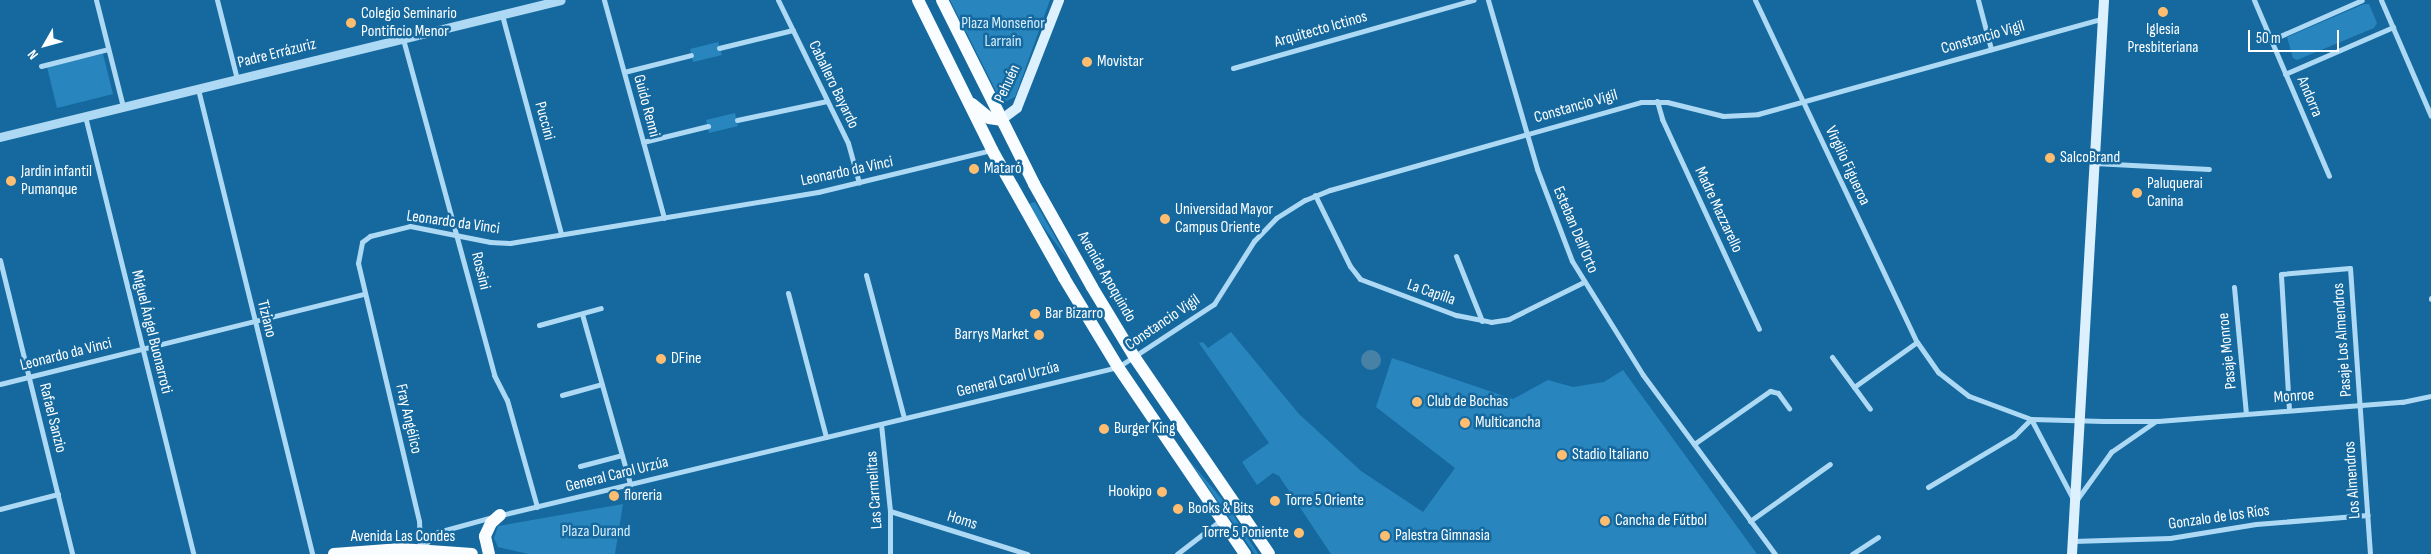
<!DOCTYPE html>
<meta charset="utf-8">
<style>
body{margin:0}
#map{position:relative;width:2431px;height:554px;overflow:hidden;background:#15699f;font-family:"Sofia Sans Condensed",sans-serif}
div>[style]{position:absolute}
.green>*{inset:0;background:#2885bd}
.water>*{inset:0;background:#4881a6}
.round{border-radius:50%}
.minor>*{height:5px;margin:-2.5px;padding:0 2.5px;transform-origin:2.5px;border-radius:2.5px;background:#add9f4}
.tertiary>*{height:9px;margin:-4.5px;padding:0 4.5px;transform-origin:4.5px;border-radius:4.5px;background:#add9f4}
.secondary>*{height:10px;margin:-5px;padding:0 5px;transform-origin:5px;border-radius:5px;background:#ddf0fd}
.primary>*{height:12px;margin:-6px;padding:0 6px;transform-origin:6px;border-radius:6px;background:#fafdff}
.dots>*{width:14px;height:14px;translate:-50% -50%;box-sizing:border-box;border:2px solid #15699f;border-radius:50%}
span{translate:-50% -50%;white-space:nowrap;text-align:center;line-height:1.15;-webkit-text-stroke:5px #15699f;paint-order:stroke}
.poi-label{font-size:16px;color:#fff}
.left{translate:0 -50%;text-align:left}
.right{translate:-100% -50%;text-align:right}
.park-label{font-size:16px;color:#d5eefd}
.street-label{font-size:16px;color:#fff}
.north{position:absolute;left:20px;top:20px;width:50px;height:50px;-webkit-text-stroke:4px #15699f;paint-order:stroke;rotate:232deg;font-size:14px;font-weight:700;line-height:20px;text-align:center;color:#fff}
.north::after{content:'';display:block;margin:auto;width:18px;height:22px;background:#fff;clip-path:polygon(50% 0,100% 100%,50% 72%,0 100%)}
.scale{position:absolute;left:2248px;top:30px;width:91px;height:22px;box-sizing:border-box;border:2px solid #fff;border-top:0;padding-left:6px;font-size:15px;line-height:18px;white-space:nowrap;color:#fff;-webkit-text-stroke:4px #15699f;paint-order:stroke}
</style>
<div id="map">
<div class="green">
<div style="clip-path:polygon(950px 0,1050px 0,1015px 97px,1002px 103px)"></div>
<div style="clip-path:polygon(2364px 4px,2369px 4px,2377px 23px,2374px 28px,2297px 60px,2293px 58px,2287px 37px)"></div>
<div style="clip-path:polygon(718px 42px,722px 55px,693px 62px,690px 49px)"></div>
<div style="clip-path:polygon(103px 54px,113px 94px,57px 108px,47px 67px)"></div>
<div style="clip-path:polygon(735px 113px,738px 126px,709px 133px,706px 120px)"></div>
<div style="clip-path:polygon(1035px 202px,1069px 261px,1039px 221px,1029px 204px)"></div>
<div style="clip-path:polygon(1231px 332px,1299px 414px,1361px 471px,1423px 512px,1455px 468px,1376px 407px,1392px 358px,1513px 399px,1548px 380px,1573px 387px,1604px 382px,1623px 370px,1757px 554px,1331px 554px,1279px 476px,1273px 473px,1257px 485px,1242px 462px,1269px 443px,1199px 343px,1203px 342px,1208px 348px)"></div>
<div style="clip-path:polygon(1188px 459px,1227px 505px,1258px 554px,1255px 554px)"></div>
<div style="clip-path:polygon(623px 504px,615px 554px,528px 554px,498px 547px,494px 538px,498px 526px)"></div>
</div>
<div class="water">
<div class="round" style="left:1361px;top:350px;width:20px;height:20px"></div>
</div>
<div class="minor">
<div style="left:96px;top:0;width:110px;rotate:75.8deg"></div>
<div style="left:217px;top:0;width:81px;rotate:75.8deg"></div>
<div style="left:604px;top:0;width:226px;rotate:74.6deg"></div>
<div style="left:778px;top:0;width:159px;rotate:63.9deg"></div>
<div style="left:848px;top:143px;width:41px;rotate:74.6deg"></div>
<div style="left:1488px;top:0;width:176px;rotate:73.8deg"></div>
<div style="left:1537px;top:169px;width:98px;rotate:69.2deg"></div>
<div style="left:1572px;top:261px;width:134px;rotate:58.1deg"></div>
<div style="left:1643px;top:375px;width:222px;rotate:53.6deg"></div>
<div style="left:1755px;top:0;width:378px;rotate:64.7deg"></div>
<div style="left:1917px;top:342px;width:37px;rotate:55deg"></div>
<div style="left:1938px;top:372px;width:39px;rotate:38deg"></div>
<div style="left:1969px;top:396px;width:66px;rotate:20.4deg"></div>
<div style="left:2031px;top:419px;width:72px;rotate:1.6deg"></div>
<div style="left:2103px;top:421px;width:55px"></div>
<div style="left:2158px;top:421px;width:245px;rotate:-4.5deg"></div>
<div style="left:2402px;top:402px;width:30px;rotate:-12deg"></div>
<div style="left:1978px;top:0;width:51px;rotate:75.1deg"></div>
<div style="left:2254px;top:0;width:191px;rotate:66.9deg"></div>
<div style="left:2381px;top:0;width:126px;rotate:66.7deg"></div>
<div style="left:502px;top:15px;width:227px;rotate:74.9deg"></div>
<div style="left:403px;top:39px;width:348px;rotate:74.8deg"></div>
<div style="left:494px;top:375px;width:28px;rotate:63deg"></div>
<div style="left:507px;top:400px;width:111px;rotate:74.3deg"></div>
<div style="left:2271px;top:40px;width:99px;rotate:-23.7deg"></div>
<div style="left:719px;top:48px;width:76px;rotate:-13.7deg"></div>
<div style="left:41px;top:66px;width:69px;rotate:-14.2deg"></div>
<div style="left:1233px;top:68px;width:250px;rotate:-15.8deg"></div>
<div style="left:624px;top:72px;width:69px;rotate:-14.2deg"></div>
<div style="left:2285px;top:74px;width:118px;rotate:-23.5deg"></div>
<div style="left:198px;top:89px;width:479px;rotate:76.2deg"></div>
<div style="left:1657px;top:101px;width:19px;rotate:74deg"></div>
<div style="left:1662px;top:119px;width:231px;rotate:65.2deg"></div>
<div style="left:85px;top:116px;width:451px;rotate:76.1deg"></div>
<div style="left:737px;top:120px;width:92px;rotate:-11.9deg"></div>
<div style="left:643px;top:142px;width:67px;rotate:-13.8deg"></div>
<div style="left:2094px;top:163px;width:115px;rotate:3deg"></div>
<div style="left:1315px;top:195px;width:79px;rotate:63.8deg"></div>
<div style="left:1350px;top:266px;width:16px;rotate:52deg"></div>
<div style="left:1360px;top:279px;width:103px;rotate:20.6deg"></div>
<div style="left:1456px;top:315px;width:36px;rotate:11deg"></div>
<div style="left:1491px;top:322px;width:18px;rotate:-9deg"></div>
<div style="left:1509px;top:319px;width:84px;rotate:-26.3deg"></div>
<div style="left:1456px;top:256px;width:70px;rotate:68.2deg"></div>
<div style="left:0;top:260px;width:303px;rotate:76.2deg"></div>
<div style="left:866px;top:275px;width:148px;rotate:75.1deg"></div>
<div style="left:2234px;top:287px;width:127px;rotate:84.6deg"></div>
<div style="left:788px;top:293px;width:149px;rotate:75.2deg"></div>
<div style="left:2431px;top:298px;width:1px;rotate:90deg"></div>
<div style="left:582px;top:314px;width:177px;rotate:74.2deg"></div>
<div style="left:539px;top:325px;width:64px;rotate:-15.3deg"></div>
<div style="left:1832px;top:357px;width:64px;rotate:53.8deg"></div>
<div style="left:0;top:384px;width:375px;rotate:-13.9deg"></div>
<div style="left:1854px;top:387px;width:77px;rotate:-35.5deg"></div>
<div style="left:562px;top:395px;width:41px;rotate:-15.4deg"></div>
<div style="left:2289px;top:410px;width:136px;rotate:-93.4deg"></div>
<div style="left:2281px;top:274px;width:69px;rotate:-5deg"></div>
<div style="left:2350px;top:268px;width:287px;rotate:86deg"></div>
<div style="left:2031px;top:419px;width:90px;rotate:62.3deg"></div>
<div style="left:881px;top:424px;width:87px;rotate:84.1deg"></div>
<div style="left:890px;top:511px;width:43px;rotate:90deg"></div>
<div style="left:1694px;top:444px;width:93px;rotate:-34.9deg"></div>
<div style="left:1770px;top:391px;width:8px;rotate:14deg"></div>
<div style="left:1778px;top:393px;width:19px;rotate:54deg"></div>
<div style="left:580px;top:466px;width:43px;rotate:-14.7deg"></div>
<div style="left:1928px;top:487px;width:100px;rotate:-30.7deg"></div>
<div style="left:2014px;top:436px;width:24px;rotate:-45deg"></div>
<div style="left:2078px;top:498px;width:57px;rotate:-54.3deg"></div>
<div style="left:2111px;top:452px;width:55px;rotate:-34.6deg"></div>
<div style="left:0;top:509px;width:60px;rotate:-14.5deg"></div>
<div style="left:890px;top:511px;width:144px;rotate:17.4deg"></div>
<div style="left:501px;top:515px;width:635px;rotate:-13.49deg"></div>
<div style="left:1118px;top:367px;width:115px;rotate:-33.3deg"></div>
<div style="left:1214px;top:304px;width:75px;rotate:-57.6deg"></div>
<div style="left:1254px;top:241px;width:32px;rotate:-46deg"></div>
<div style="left:1276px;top:218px;width:34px;rotate:-32deg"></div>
<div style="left:1305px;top:200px;width:27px;rotate:-22deg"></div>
<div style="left:1330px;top:190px;width:323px;rotate:-15.8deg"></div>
<div style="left:1641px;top:102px;width:26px"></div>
<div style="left:1667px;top:102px;width:58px;rotate:14deg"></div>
<div style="left:1723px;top:116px;width:35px;rotate:-3deg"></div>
<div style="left:1758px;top:114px;width:358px;rotate:-15.5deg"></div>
<div style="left:1750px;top:521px;width:98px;rotate:-35.5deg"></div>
<div style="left:2073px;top:541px;width:97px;rotate:-1.8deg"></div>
<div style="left:2170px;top:538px;width:87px;rotate:-9.2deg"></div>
<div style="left:2256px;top:524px;width:112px;rotate:-4.6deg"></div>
<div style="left:420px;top:549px;width:25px;rotate:-43deg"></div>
<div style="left:438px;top:532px;width:56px;rotate:-15.5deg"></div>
<div style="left:420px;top:549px;width:28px;rotate:-92deg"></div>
<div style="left:419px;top:521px;width:265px;rotate:-103.3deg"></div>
<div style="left:358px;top:263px;width:21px;rotate:-79deg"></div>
<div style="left:362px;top:242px;width:10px;rotate:-37deg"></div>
<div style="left:370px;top:236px;width:41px;rotate:-14deg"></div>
<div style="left:410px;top:226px;width:82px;rotate:11.3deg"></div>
<div style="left:490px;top:242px;width:20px;rotate:3deg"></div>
<div style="left:510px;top:243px;width:312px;rotate:-9.4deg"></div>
<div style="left:818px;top:192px;width:178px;rotate:-13.6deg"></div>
<div style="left:1177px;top:554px;width:56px;rotate:-37.7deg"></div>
<div style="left:1852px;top:554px;width:31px;rotate:-33deg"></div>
</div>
<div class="tertiary">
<div style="left:0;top:137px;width:577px;rotate:-13.72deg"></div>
</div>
<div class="secondary">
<div style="left:1001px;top:120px;width:20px;rotate:-37deg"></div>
<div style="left:1017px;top:108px;width:116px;rotate:-68.7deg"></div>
<div style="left:2072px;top:554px;width:555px;rotate:-86.69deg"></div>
</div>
<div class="primary">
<div style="left:918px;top:0;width:167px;rotate:63.7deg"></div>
<div style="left:992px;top:150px;width:147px;rotate:60.6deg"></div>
<div style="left:1064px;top:278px;width:104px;rotate:58.8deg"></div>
<div style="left:1118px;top:367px;width:226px;rotate:55.8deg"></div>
<div style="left:942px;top:0;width:206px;rotate:63.4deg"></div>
<div style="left:1034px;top:184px;width:118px;rotate:60.6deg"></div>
<div style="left:1092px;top:287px;width:83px;rotate:58.8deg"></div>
<div style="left:1135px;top:358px;width:237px;rotate:55.6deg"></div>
<div style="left:972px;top:104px;width:22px;rotate:39deg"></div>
<div style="left:989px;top:118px;width:12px;rotate:9deg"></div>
<div style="left:334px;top:554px;width:67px;rotate:-4.3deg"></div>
<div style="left:401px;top:549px;width:71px;rotate:4deg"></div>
<div style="left:489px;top:554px;width:18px;rotate:-103deg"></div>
<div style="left:485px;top:536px;width:14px;rotate:-65deg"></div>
<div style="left:491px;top:523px;width:12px;rotate:-42deg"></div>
</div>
<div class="dots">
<div style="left:2163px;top:12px;background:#ffbd70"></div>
<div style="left:351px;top:23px;background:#ffbd70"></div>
<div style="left:1087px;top:62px;background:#ffbd70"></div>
<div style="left:2050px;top:158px;background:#ffbd70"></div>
<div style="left:974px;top:169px;background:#ffbd70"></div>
<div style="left:11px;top:181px;background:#ffbd70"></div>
<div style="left:2137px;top:193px;background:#ffbd70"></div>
<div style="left:1165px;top:219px;background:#ffbd70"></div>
<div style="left:1035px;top:314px;background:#ffbd70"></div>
<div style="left:1039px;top:335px;background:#ffbd70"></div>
<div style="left:661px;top:359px;background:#ffbd70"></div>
<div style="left:1417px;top:402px;background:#ffbd70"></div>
<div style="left:1465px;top:423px;background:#ffbd70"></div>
<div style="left:1104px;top:429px;background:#ffbd70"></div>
<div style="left:1562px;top:455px;background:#ffbd70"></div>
<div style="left:1162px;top:492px;background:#ffbd70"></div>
<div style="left:614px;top:496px;background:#ffbd70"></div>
<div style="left:1275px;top:501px;background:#ffbd70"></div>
<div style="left:1178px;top:509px;background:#ffbd70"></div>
<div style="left:1605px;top:521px;background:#ffbd70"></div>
<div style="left:1299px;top:533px;background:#ffbd70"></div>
<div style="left:1385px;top:536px;background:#ffbd70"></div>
</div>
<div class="poi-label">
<span class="left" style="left:361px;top:23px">Colegio Seminario<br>Pontificio Menor</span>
<span style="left:2163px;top:39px">Iglesia<br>Presbiteriana</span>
<span class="left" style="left:1097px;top:62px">Movistar</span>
<span class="left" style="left:2060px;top:158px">SalcoBrand</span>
<span class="left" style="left:984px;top:169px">Mataró</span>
<span class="left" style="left:21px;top:181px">Jardin infantil<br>Pumanque</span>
<span class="left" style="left:2147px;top:193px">Paluquerai<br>Canina</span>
<span class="left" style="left:1175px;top:219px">Universidad Mayor<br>Campus Oriente</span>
<span class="left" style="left:1045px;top:314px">Bar Bizarro</span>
<span class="right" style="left:1029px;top:335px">Barrys Market</span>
<span class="left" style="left:671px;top:359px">DFine</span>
<span class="left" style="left:1427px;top:402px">Club de Bochas</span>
<span class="left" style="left:1475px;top:423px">Multicancha</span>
<span class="left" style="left:1114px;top:429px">Burger King</span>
<span class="left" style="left:1572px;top:455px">Stadio Italiano</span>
<span class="right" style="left:1152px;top:492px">Hookipo</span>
<span class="left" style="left:624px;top:496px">floreria</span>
<span class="left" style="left:1285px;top:501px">Torre 5 Oriente</span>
<span class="left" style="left:1188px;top:509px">Books &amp; Bits</span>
<span class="left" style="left:1615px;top:521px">Cancha de Fútbol</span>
<span class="right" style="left:1289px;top:533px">Torre 5 Poniente</span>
<span class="left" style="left:1395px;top:536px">Palestra Gimnasia</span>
</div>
<div class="park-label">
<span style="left:1003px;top:33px">Plaza Monseñor<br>Larraín</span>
<span style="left:596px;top:532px">Plaza Durand</span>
</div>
<div class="street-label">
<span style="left:1321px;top:30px;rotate:-16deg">Arquitecto Ictinos</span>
<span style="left:1983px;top:38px;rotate:-16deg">Constancio Vigil</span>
<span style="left:277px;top:54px;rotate:-14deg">Padre Errázuriz</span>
<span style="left:1008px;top:84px;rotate:-65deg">Pehuén</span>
<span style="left:833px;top:85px;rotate:64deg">Caballero Bayardo</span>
<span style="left:2309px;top:97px;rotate:67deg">Andorra</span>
<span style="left:646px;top:106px;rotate:75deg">Guido Renni</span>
<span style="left:1576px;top:107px;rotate:-16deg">Constancio Vigil</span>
<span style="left:544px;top:121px;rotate:75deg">Puccini</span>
<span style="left:1847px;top:166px;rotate:65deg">Virgilio Figueroa</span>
<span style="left:847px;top:172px;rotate:-12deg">Leonardo da Vinci</span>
<span style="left:1718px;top:210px;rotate:65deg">Madre Mazzarello</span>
<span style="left:453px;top:223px;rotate:8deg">Leonardo da Vinci</span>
<span style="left:1575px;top:230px;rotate:67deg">Esteban Dell'Orto</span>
<span style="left:480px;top:271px;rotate:76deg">Rossini</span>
<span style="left:1106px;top:277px;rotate:60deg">Avenida Apoquindo</span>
<span style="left:1431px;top:293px;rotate:19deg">La Capilla</span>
<span style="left:266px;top:319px;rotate:76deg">Tiziano</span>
<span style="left:1163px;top:323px;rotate:-34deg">Constancio Vigil</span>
<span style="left:151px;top:332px;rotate:76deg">Miguel Ángel Buonarroti</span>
<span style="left:2343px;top:340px;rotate:-94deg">Pasaje Los Almendros</span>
<span style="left:2228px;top:351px;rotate:-96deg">Pasaje Monroe</span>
<span style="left:66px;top:355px;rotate:-14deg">Leonardo da Vinci</span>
<span style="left:1008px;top:380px;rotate:-14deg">General Carol Urzúa</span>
<span style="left:2294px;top:397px;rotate:-4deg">Monroe</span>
<span style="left:52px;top:418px;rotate:76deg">Rafael Sanzio</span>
<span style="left:408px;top:419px;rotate:77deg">Fray Angélico</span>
<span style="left:617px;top:475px;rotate:-14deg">General Carol Urzúa</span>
<span style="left:2353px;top:480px;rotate:-94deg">Los Almendros</span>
<span style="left:875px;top:490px;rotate:-94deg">Las Carmelitas</span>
<span style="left:2219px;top:518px;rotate:-8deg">Gonzalo de los Ríos</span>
<span style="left:962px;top:521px;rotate:17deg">Homs</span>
<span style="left:403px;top:537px">Avenida Las Condes</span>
</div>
<div class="north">N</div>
<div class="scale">50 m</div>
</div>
